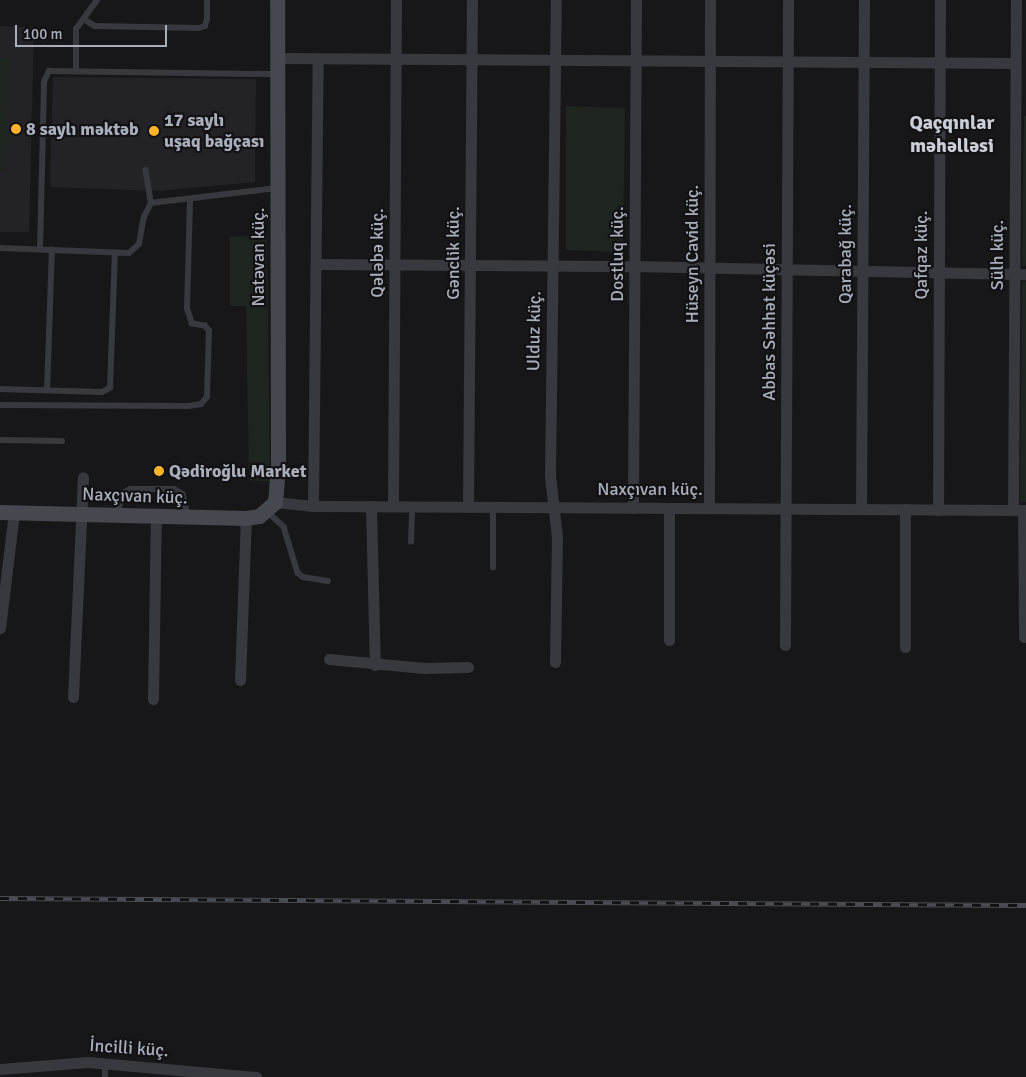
<!DOCTYPE html>
<meta charset="utf-8">
<style>
body{margin:0}
#map{position:relative;width:1026px;height:1077px;overflow:hidden;background:#17171a;font-family:Signika,sans-serif}
div>[style]{position:absolute}
.built>*{inset:0;background:#232327}
.green>*{inset:0;background:#1d251e}
.lane>*{height:5.5px;margin:-2.75px;padding:0 2.75px;transform-origin:2.75px;border-radius:2.75px;background:#38393f}
.street>*{height:11px;margin:-5.5px;padding:0 5.5px;transform-origin:5.5px;border-radius:5.5px;background:#38393f}
.secondary>*{height:15px;margin:-7.5px;padding:0 7.5px;transform-origin:7.5px;border-radius:7.5px;background:#46484f}
.rail>*{height:5px;margin-top:-2.5px;transform-origin:0;background:repeating-linear-gradient(90deg,#121215 0 9px,#4b4d54 0 18px);box-sizing:border-box;border-block:1px solid #4b4d54}
.dots>*{width:14px;height:14px;translate:-50% -50%;box-sizing:border-box;border:2px solid #121215;border-radius:50%}
span{translate:-50% -50%;white-space:nowrap;text-align:center;line-height:1.15;-webkit-text-stroke:4.5px #121215;paint-order:stroke}
.poi-label{font-size:18px;color:#a9aebb;font-weight:700}
.left{translate:0 -50%;text-align:left}
.street-label{font-size:18px;color:#a9aebb}
.quarter-label{font-size:20px;color:#caced6;font-weight:700}
.scale{position:absolute;left:15px;top:25px;width:152px;height:22px;box-sizing:border-box;border:2px solid #a9aebb;border-top:0;padding-left:6px;font-size:15px;line-height:18px;white-space:nowrap;color:#a9aebb;-webkit-text-stroke:4px #121215;paint-order:stroke}
</style>
<div id="map">
<div class="built">
<div style="clip-path:polygon(0 26px,34px 27px,29px 232px,0 232px)"></div>
<div style="clip-path:polygon(53px 77px,256px 79px,255px 182px,158px 191px,50px 187px)"></div>
</div>
<div class="green">
<div style="clip-path:polygon(0 57px,9px 58px,5px 171px,0 171px)"></div>
<div style="clip-path:polygon(566px 106px,625px 108px,623px 252px,566px 250px)"></div>
<div style="clip-path:polygon(1024px 116px,1026px 116px,1026px 266px,1022px 266px)"></div>
<div style="clip-path:polygon(267px 235px,270px 482px,249px 480px,246px 306px,230px 306px,230px 237px)"></div>
<div style="clip-path:polygon(1022px 282px,1026px 282px,1026px 502px,1020px 502px)"></div>
</div>
<div class="lane">
<div style="left:84px;top:19px;width:13px;rotate:32deg"></div>
<div style="left:95px;top:26px;width:104px;rotate:1.1deg"></div>
<div style="left:199px;top:28px;width:6px;rotate:-18deg"></div>
<div style="left:205px;top:26px;width:7px;rotate:-74deg"></div>
<div style="left:207px;top:19px;width:19px;rotate:-90deg"></div>
<div style="left:76px;top:70px;width:41px;rotate:-90deg"></div>
<div style="left:76px;top:29px;width:36px;rotate:-54deg"></div>
<div style="left:146px;top:170px;width:33px;rotate:81deg"></div>
<div style="left:0;top:248px;width:129px;rotate:2.2deg"></div>
<div style="left:129px;top:253px;width:13px;rotate:-42deg"></div>
<div style="left:139px;top:244px;width:27px;rotate:-80deg"></div>
<div style="left:144px;top:217px;width:16px;rotate:-63deg"></div>
<div style="left:151px;top:203px;width:126px;rotate:-6.8deg"></div>
<div style="left:40px;top:249px;width:167px;rotate:-88.6deg"></div>
<div style="left:44px;top:82px;width:12px;rotate:-66deg"></div>
<div style="left:49px;top:71px;width:227px;rotate:0.8deg"></div>
<div style="left:0;top:389px;width:102px;rotate:1.7deg"></div>
<div style="left:102px;top:392px;width:9px;rotate:-27deg"></div>
<div style="left:110px;top:388px;width:135px;rotate:-87.9deg"></div>
<div style="left:47px;top:391px;width:141px;rotate:-88deg"></div>
<div style="left:0;top:405px;width:189px;rotate:0.3deg"></div>
<div style="left:189px;top:406px;width:12px;rotate:-9deg"></div>
<div style="left:201px;top:404px;width:9px;rotate:-49deg"></div>
<div style="left:207px;top:397px;width:66px;rotate:-88.3deg"></div>
<div style="left:209px;top:331px;width:6px;rotate:-129deg"></div>
<div style="left:205px;top:326px;width:13px;rotate:-171deg"></div>
<div style="left:192px;top:324px;width:16px;rotate:-108deg"></div>
<div style="left:187px;top:309px;width:107px;rotate:-88.4deg"></div>
<div style="left:0;top:440px;width:62px;rotate:0.9deg"></div>
<div style="left:267px;top:511px;width:23px;rotate:43deg"></div>
<div style="left:284px;top:527px;width:48px;rotate:73.1deg"></div>
<div style="left:298px;top:573px;width:6px;rotate:39deg"></div>
<div style="left:303px;top:577px;width:25px;rotate:9deg"></div>
<div style="left:117px;top:513px;width:21px;rotate:-71deg"></div>
<div style="left:124px;top:493px;width:7px;rotate:-34deg"></div>
<div style="left:130px;top:489px;width:44px"></div>
<div style="left:174px;top:489px;width:10px;rotate:29deg"></div>
<div style="left:183px;top:494px;width:23px;rotate:77deg"></div>
<div style="left:411px;top:542px;width:36px;rotate:-88deg"></div>
<div style="left:493px;top:568px;width:61px;rotate:-90deg"></div>
<div style="left:105px;top:1077px;width:14px;rotate:-90deg"></div>
</div>
<div class="street">
<div style="left:277px;top:58px;width:738px;rotate:0.39deg"></div>
<div style="left:317px;top:264px;width:317px;rotate:0.4deg"></div>
<div style="left:634px;top:266px;width:392px;rotate:1.2deg"></div>
<div style="left:275px;top:502px;width:38px;rotate:6deg"></div>
<div style="left:313px;top:506px;width:713px;rotate:0.32deg"></div>
<div style="left:313px;top:506px;width:447px;rotate:-89.4deg"></div>
<div style="left:371px;top:506px;width:159px;rotate:88.6deg"></div>
<div style="left:393px;top:506px;width:506px;rotate:-89.66deg"></div>
<div style="left:468px;top:507px;width:507px;rotate:-89.55deg"></div>
<div style="left:633px;top:508px;width:508px;rotate:-89.66deg"></div>
<div style="left:709px;top:508px;width:508px;rotate:-89.89deg"></div>
<div style="left:861px;top:509px;width:509px;rotate:-89.66deg"></div>
<div style="left:938px;top:510px;width:510px;rotate:-89.78deg"></div>
<div style="left:1013px;top:510px;width:510px;rotate:-89.66deg"></div>
<div style="left:1023px;top:510px;width:127px;rotate:89.5deg"></div>
<div style="left:0;top:628px;width:117px;rotate:-83.1deg"></div>
<div style="left:669px;top:640px;width:131px;rotate:-90deg"></div>
<div style="left:785px;top:645px;width:645px;rotate:-89.73deg"></div>
<div style="left:905px;top:647px;width:138px;rotate:-90deg"></div>
<div style="left:329px;top:659px;width:95px;rotate:5.4deg"></div>
<div style="left:424px;top:668px;width:44px;rotate:-1.3deg"></div>
<div style="left:555px;top:662px;width:125px;rotate:-89.1deg"></div>
<div style="left:557px;top:537px;width:61px;rotate:-96.5deg"></div>
<div style="left:550px;top:476px;width:476px;rotate:-89.3deg"></div>
<div style="left:240px;top:680px;width:162px;rotate:-87.9deg"></div>
<div style="left:73px;top:697px;width:220px;rotate:-87.4deg"></div>
<div style="left:153px;top:699px;width:184px;rotate:-89.1deg"></div>
<div style="left:0;top:1069px;width:88px;rotate:-4.5deg"></div>
<div style="left:88px;top:1062px;width:169px;rotate:5.1deg"></div>
</div>
<div class="secondary">
<div style="left:0;top:512px;width:246px;rotate:1.4deg"></div>
<div style="left:246px;top:518px;width:13px;rotate:-9deg"></div>
<div style="left:259px;top:516px;width:21px;rotate:-41deg"></div>
<div style="left:275px;top:502px;width:33px;rotate:-85deg"></div>
<div style="left:278px;top:469px;width:469px;rotate:-90.1deg"></div>
</div>
<div class="rail">
<div style="left:0;top:898px;width:1026px;rotate:0.39deg"></div>
</div>
<div class="dots">
<div style="left:16px;top:129px;background:#ffb42a"></div>
<div style="left:154px;top:131px;background:#ffb42a"></div>
<div style="left:159px;top:471px;background:#ffb42a"></div>
</div>
<div class="poi-label">
<span class="left" style="left:164px;top:131px">17 saylı<br>uşaq bağçası</span>
<span class="left" style="left:26px;top:129px">8 saylı məktəb</span>
<span class="left" style="left:169px;top:471px">Qədiroğlu Market</span>
</div>
<div class="street-label">
<span style="left:377px;top:253px;rotate:-90deg">Qələbə küç.</span>
<span style="left:453px;top:253px;rotate:-90deg">Gənclik küç.</span>
<span style="left:617px;top:254px;rotate:-90deg">Dostluq küç.</span>
<span style="left:692px;top:254px;rotate:-90deg">Hüseyn Cavid küç.</span>
<span style="left:845px;top:254px;rotate:-90deg">Qarabağ küç.</span>
<span style="left:921px;top:255px;rotate:-90deg">Qafqaz küç.</span>
<span style="left:997px;top:255px;rotate:-90deg">Sülh küç.</span>
<span style="left:258px;top:257px;rotate:-90deg">Natəvan küç.</span>
<span style="left:769px;top:322px;rotate:-90deg">Abbas Səhhət küçəsi</span>
<span style="left:534px;top:331px;rotate:-89deg">Ulduz küç.</span>
<span style="left:650px;top:489px">Naxçıvan küç.</span>
<span style="left:135px;top:496px;rotate:2deg">Naxçıvan küç.</span>
<span style="left:129px;top:1048px;rotate:4deg">İncilli küç.</span>
</div>
<div class="quarter-label">
<span style="left:952px;top:134px">Qaçqınlar<br>məhəlləsi</span>
</div>
<div class="scale">100 m</div>
</div>
